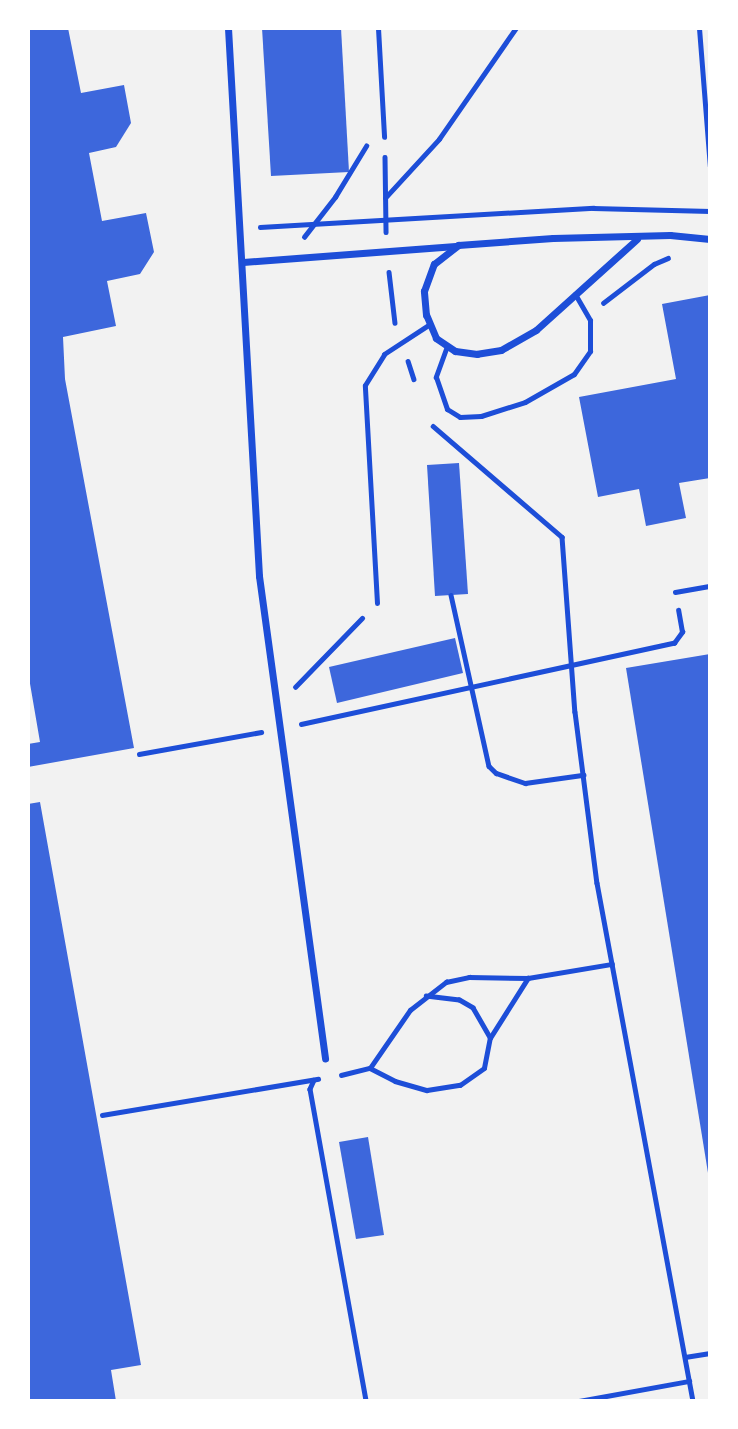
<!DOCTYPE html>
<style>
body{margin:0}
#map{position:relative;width:738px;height:1429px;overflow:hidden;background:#f2f2f2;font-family:"Crimson Pro",serif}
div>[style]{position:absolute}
.building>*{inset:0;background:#3d67dc}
.path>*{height:4.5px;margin:-2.25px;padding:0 2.25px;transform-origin:2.25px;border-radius:2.25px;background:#1d4ed8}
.service>*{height:5px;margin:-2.5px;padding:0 2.5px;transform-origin:2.5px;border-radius:2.5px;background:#1d4ed8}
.minor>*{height:7px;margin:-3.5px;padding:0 3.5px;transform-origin:3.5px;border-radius:3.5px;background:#1d4ed8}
span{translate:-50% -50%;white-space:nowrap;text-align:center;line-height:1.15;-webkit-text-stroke:7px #fff;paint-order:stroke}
.frame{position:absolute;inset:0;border:30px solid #fff;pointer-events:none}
</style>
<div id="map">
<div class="building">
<div style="clip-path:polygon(28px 28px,68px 28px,81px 93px,124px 85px,131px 123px,116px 147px,89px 153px,102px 221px,146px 213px,154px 252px,140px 274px,107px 281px,116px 326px,63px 337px,65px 379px,134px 748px,28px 767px,28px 744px,40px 742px,28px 672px)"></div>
<div style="clip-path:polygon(262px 28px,341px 28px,349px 172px,271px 176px)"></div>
<div style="clip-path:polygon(710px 295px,710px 478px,679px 483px,686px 518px,646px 526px,639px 489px,598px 497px,579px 397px,676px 379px,662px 304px)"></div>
<div style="clip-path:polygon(459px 463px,468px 594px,435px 596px,427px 465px)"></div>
<div style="clip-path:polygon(455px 638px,463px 673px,337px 703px,329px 667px)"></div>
<div style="clip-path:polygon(710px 654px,710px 1179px,709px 1179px,626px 668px)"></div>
<div style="clip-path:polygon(40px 802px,141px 1365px,111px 1370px,116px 1401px,28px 1401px,28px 804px)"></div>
<div style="clip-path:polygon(368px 1137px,384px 1235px,356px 1239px,339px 1142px)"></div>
</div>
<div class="path">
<div style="left:385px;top:157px;width:75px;rotate:89.2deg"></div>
<div style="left:385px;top:198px;width:80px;rotate:-47.5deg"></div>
<div style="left:439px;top:139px;width:135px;rotate:-55.3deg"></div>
<div style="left:260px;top:227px;width:334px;rotate:-3.3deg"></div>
<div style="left:593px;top:208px;width:117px;rotate:1.5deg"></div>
<div style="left:304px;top:237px;width:51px;rotate:-52.2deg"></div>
<div style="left:335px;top:197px;width:60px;rotate:-58.7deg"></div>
<div style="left:389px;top:272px;width:51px;rotate:83.3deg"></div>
<div style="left:603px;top:303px;width:64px;rotate:-37.4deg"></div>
<div style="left:654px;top:264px;width:15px;rotate:-23deg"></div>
<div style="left:408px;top:361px;width:19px;rotate:72deg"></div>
<div style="left:433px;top:426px;width:170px;rotate:40.7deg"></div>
<div style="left:562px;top:537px;width:175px;rotate:85.8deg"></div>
<div style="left:575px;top:712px;width:172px;rotate:82.7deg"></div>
<div style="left:597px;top:883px;width:527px;rotate:79.5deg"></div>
<div style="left:451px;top:595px;width:175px;rotate:77.5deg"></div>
<div style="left:489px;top:766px;width:10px;rotate:45deg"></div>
<div style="left:496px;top:773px;width:31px;rotate:19deg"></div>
<div style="left:525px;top:783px;width:59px;rotate:-7.9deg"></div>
<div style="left:295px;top:687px;width:96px;rotate:-45.8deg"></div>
<div style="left:301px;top:724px;width:382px;rotate:-12.3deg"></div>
<div style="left:674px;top:643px;width:14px;rotate:-54deg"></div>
<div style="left:682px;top:632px;width:22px;rotate:-100deg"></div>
<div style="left:139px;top:754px;width:124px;rotate:-10.2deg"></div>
<div style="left:490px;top:1038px;width:71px;rotate:-57.7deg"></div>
<div style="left:370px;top:1068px;width:28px;rotate:27deg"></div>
<div style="left:395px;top:1081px;width:33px;rotate:16deg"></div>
<div style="left:427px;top:1090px;width:33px;rotate:-9deg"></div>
<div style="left:460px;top:1085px;width:29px;rotate:-35deg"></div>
<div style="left:484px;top:1068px;width:31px;rotate:-79deg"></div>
<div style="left:490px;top:1038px;width:34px;rotate:-120deg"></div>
<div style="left:473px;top:1008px;width:16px;rotate:-150deg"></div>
<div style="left:459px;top:1000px;width:33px;rotate:-173deg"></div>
<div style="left:341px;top:1075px;width:30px;rotate:-14deg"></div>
<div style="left:370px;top:1068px;width:70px;rotate:-55.4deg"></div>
<div style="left:410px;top:1010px;width:46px;rotate:-37.9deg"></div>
<div style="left:446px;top:982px;width:24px;rotate:-12deg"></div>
<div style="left:469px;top:977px;width:59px;rotate:1deg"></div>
<div style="left:528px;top:978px;width:85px;rotate:-9.5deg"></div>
<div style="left:314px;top:1080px;width:10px;rotate:114deg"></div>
<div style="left:310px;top:1089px;width:317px;rotate:79.8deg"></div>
<div style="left:102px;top:1115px;width:219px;rotate:-9.5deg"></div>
<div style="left:685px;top:1357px;width:25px;rotate:-9deg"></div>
<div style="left:579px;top:1401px;width:112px;rotate:-10.3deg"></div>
</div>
<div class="service">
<div style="left:378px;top:28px;width:109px;rotate:86.8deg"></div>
<div style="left:699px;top:28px;width:139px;rotate:85.5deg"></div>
<div style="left:447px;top:346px;width:33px;rotate:110deg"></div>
<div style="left:436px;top:377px;width:34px;rotate:71deg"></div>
<div style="left:447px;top:409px;width:15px;rotate:32deg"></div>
<div style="left:460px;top:417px;width:21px;rotate:-3deg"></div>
<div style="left:481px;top:416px;width:46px;rotate:-17.7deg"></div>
<div style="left:525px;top:402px;width:56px;rotate:-29.7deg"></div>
<div style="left:574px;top:374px;width:28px;rotate:-55deg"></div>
<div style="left:590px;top:351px;width:31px;rotate:-90deg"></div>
<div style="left:590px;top:320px;width:30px;rotate:-120deg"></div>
<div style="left:675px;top:592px;width:36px;rotate:-10deg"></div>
<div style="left:377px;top:603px;width:218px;rotate:-93.2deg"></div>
<div style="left:365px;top:385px;width:36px;rotate:-58deg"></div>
<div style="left:384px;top:354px;width:55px;rotate:-33.1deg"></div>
</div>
<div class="minor">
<div style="left:228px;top:28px;width:549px;rotate:86.76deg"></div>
<div style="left:259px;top:576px;width:487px;rotate:82.2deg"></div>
<div style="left:637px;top:239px;width:136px;rotate:138deg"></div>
<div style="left:536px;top:330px;width:40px;rotate:150.3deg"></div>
<div style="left:501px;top:350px;width:24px;rotate:171deg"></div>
<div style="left:477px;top:354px;width:22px;rotate:-172deg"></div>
<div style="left:455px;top:351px;width:23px;rotate:-146deg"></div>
<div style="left:436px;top:338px;width:25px;rotate:-113deg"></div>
<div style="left:426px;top:315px;width:24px;rotate:-95deg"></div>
<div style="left:424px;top:291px;width:29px;rotate:-70deg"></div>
<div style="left:434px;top:264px;width:31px;rotate:-38deg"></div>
<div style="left:458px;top:245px;width:95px;rotate:-4.2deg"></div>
<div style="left:553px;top:238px;width:117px;rotate:-1.5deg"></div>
<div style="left:670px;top:235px;width:40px;rotate:5.7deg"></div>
<div style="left:243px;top:262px;width:213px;rotate:-4.3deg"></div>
</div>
<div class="frame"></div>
</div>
